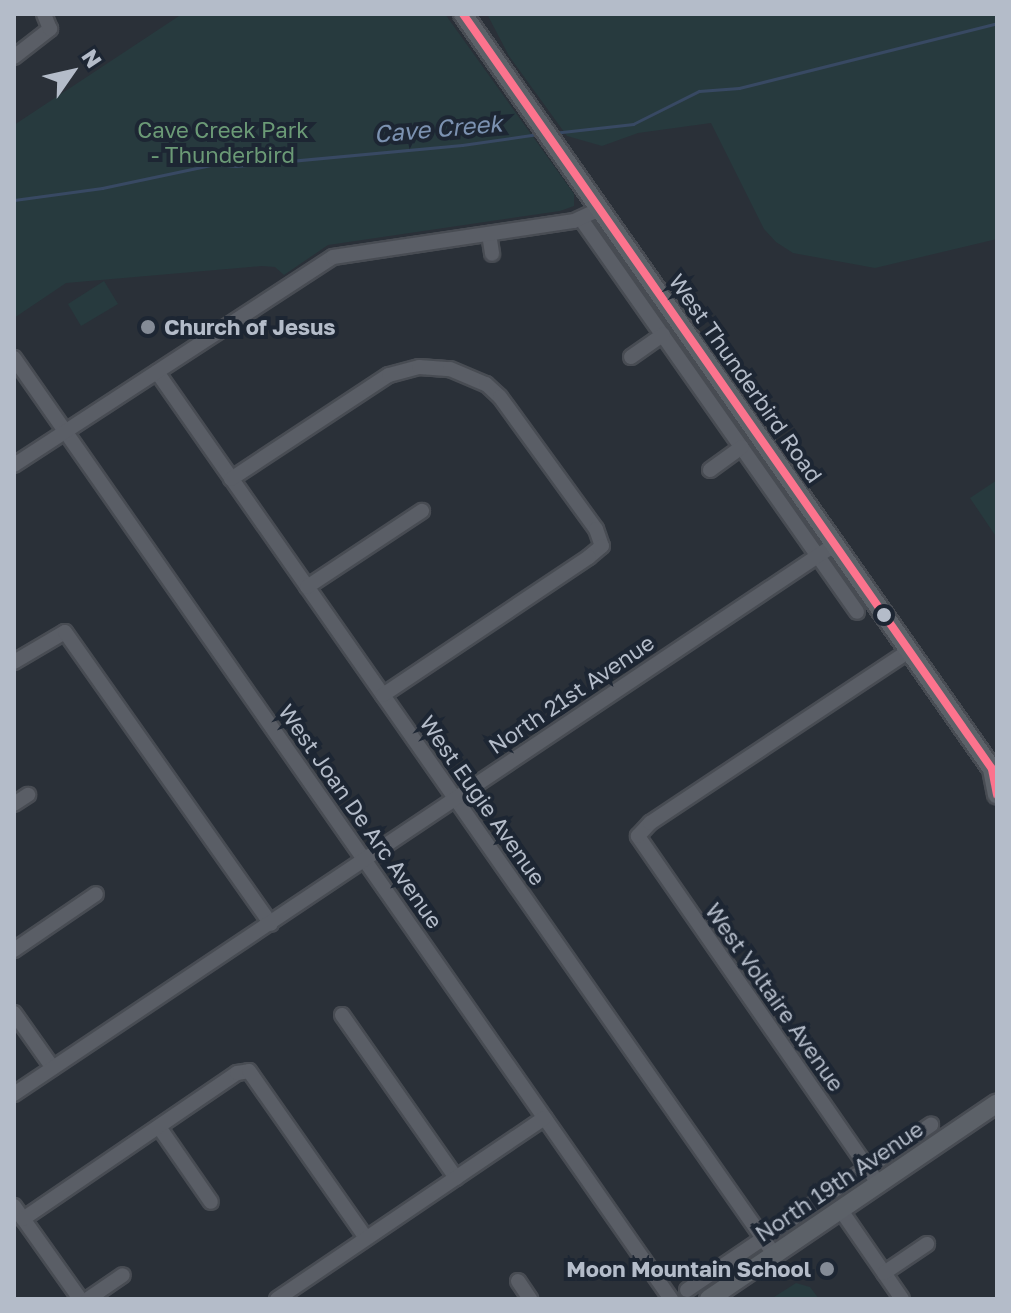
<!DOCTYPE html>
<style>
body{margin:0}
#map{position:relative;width:1011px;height:1313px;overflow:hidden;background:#2a3038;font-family:"Golos Text",sans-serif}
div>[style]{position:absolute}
.green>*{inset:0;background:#273a3e}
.stream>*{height:3px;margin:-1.5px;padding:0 1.5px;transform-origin:1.5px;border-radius:1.5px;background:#384963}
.roads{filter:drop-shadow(2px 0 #484c53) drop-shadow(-2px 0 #484c53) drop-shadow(0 2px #484c53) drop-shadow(0 -2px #484c53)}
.minor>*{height:14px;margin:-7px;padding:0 7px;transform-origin:7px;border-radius:7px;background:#5a5e66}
.major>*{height:18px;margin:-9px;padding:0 9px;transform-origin:9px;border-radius:9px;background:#5c6168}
.bus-1>*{height:8px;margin:-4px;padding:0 4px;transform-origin:4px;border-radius:4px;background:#fc738d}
.dots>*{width:22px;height:22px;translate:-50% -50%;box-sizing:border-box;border:4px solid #1d2633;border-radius:50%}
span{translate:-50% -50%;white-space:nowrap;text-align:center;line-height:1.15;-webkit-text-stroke:8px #1d2633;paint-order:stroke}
.park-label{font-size:22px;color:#6b9a76}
.poi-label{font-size:22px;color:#b4bcc9;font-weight:700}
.left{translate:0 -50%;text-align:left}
.right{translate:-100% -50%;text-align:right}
.street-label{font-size:22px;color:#b4bcc9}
.water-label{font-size:24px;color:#7c92b1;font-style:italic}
.frame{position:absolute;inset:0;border:16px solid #b4bcc9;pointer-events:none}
.north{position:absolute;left:32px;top:32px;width:80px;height:80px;-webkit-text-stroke:6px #1d2633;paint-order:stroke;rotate:56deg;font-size:22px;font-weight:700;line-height:32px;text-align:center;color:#b4bcc9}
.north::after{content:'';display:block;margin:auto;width:28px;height:36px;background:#b4bcc9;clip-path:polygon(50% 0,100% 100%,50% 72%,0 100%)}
</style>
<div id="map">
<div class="green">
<div style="clip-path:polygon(182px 14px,445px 14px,574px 194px,574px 206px,560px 211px,328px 245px,284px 275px,275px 267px,262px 266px,66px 283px,14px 318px,14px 125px)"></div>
<div style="clip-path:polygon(487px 14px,997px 14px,997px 239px,875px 268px,793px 253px,776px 242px,764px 229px,711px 123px,638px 133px,602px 146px,567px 136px,509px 56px)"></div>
<div style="clip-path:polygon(104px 281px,118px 304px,81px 326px,68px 304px)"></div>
<div style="clip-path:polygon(997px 480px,997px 538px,970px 498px)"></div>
<div style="clip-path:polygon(796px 1283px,810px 1287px,819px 1299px,771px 1299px)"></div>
</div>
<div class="stream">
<div style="left:553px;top:133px;width:81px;rotate:-6.4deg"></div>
<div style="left:633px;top:124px;width:74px;rotate:-26.6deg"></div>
<div style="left:699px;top:91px;width:40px;rotate:-4.3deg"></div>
<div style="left:739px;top:88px;width:266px;rotate:-14.1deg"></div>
<div style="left:14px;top:200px;width:89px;rotate:-7.8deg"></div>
<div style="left:102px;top:188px;width:116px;rotate:-11.9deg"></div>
<div style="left:216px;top:164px;width:20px;rotate:6deg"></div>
<div style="left:236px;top:166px;width:227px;rotate:-5.3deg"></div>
<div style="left:462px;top:145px;width:77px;rotate:-8.2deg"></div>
</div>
<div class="roads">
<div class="minor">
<div style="left:14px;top:57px;width:46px;rotate:-37.9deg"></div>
<div style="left:50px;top:29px;width:16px;rotate:-112deg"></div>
<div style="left:581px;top:219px;width:480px;rotate:54.9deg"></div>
<div style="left:489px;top:234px;width:20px;rotate:81deg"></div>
<div style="left:631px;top:357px;width:39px;rotate:-35deg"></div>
<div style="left:14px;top:358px;width:1148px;rotate:55.08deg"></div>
<div style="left:157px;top:372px;width:1076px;rotate:55.03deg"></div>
<div style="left:14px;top:465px;width:381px;rotate:-33.1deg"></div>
<div style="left:333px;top:257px;width:244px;rotate:-8.5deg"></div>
<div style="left:574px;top:221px;width:26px;rotate:-25deg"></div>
<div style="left:710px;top:470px;width:39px;rotate:-36deg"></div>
<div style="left:231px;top:479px;width:189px;rotate:-33.4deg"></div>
<div style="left:389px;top:375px;width:31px;rotate:-15deg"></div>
<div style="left:419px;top:367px;width:31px;rotate:4deg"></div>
<div style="left:450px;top:369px;width:39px;rotate:23deg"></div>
<div style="left:486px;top:384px;width:19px;rotate:43deg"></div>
<div style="left:500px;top:397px;width:163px;rotate:54deg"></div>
<div style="left:596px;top:529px;width:18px;rotate:71deg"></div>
<div style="left:602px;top:546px;width:17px;rotate:140deg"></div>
<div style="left:589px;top:557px;width:248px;rotate:146.2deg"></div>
<div style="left:307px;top:587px;width:138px;rotate:-33.5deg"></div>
<div style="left:14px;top:662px;width:59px;rotate:-30.5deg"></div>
<div style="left:65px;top:632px;width:357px;rotate:54.8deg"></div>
<div style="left:14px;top:804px;width:17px;rotate:-33deg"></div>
<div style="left:14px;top:950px;width:99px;rotate:-34.3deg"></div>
<div style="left:14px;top:1013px;width:67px;rotate:54.7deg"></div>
<div style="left:342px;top:1015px;width:199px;rotate:55deg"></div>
<div style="left:14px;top:1094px;width:987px;rotate:-33.8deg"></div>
<div style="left:159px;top:1127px;width:91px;rotate:55.3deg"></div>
<div style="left:878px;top:1183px;width:422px;rotate:-124.7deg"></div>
<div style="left:638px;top:836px;width:18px;rotate:-47deg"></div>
<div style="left:650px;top:823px;width:311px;rotate:-33.6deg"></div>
<div style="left:14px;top:1206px;width:114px;rotate:54.6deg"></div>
<div style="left:840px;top:1209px;width:109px;rotate:55.4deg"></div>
<div style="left:23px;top:1219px;width:259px;rotate:-34.3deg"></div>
<div style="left:237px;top:1073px;width:12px;rotate:-9deg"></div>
<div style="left:249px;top:1071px;width:204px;rotate:55deg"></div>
<div style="left:884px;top:1273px;width:52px;rotate:-34deg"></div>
<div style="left:518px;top:1281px;width:22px;rotate:56deg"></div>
<div style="left:687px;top:1290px;width:295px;rotate:-34.1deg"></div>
<div style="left:88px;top:1299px;width:42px;rotate:-34.4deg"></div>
<div style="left:277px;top:1299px;width:323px;rotate:-34.1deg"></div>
</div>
<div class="major">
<div style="left:463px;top:14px;width:922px;rotate:54.98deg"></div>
<div style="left:992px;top:769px;width:26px;rotate:79deg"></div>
<div style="left:709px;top:1299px;width:348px;rotate:-34.2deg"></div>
</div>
</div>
<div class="bus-1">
<div style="left:463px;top:14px;width:922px;rotate:54.98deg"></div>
<div style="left:992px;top:769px;width:26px;rotate:79deg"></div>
</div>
<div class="dots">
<div style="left:148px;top:327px;background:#848b96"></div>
<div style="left:884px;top:615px;background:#b4bcc9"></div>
<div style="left:827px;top:1269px;background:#848b96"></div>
</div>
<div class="park-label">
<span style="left:223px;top:142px">Cave Creek Park<br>- Thunderbird</span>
</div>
<div class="poi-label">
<span class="left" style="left:164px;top:327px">Church of Jesus</span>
<span class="right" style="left:811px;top:1269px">Moon Mountain School</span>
</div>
<div class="street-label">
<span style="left:746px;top:378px;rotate:55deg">West Thunderbird Road</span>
<span style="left:571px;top:694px;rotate:-34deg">North 21st Avenue</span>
<span style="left:483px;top:800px;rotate:55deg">West Eugie Avenue</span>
<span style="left:361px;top:816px;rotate:55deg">West Joan De Arc Avenue</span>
<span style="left:775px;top:997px;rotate:55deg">West Voltaire Avenue</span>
<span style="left:839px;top:1181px;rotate:-34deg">North 19th Avenue</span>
</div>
<div class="water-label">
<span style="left:438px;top:128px;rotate:-5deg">Cave Creek</span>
</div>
<div class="frame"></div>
<div class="north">N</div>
</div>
